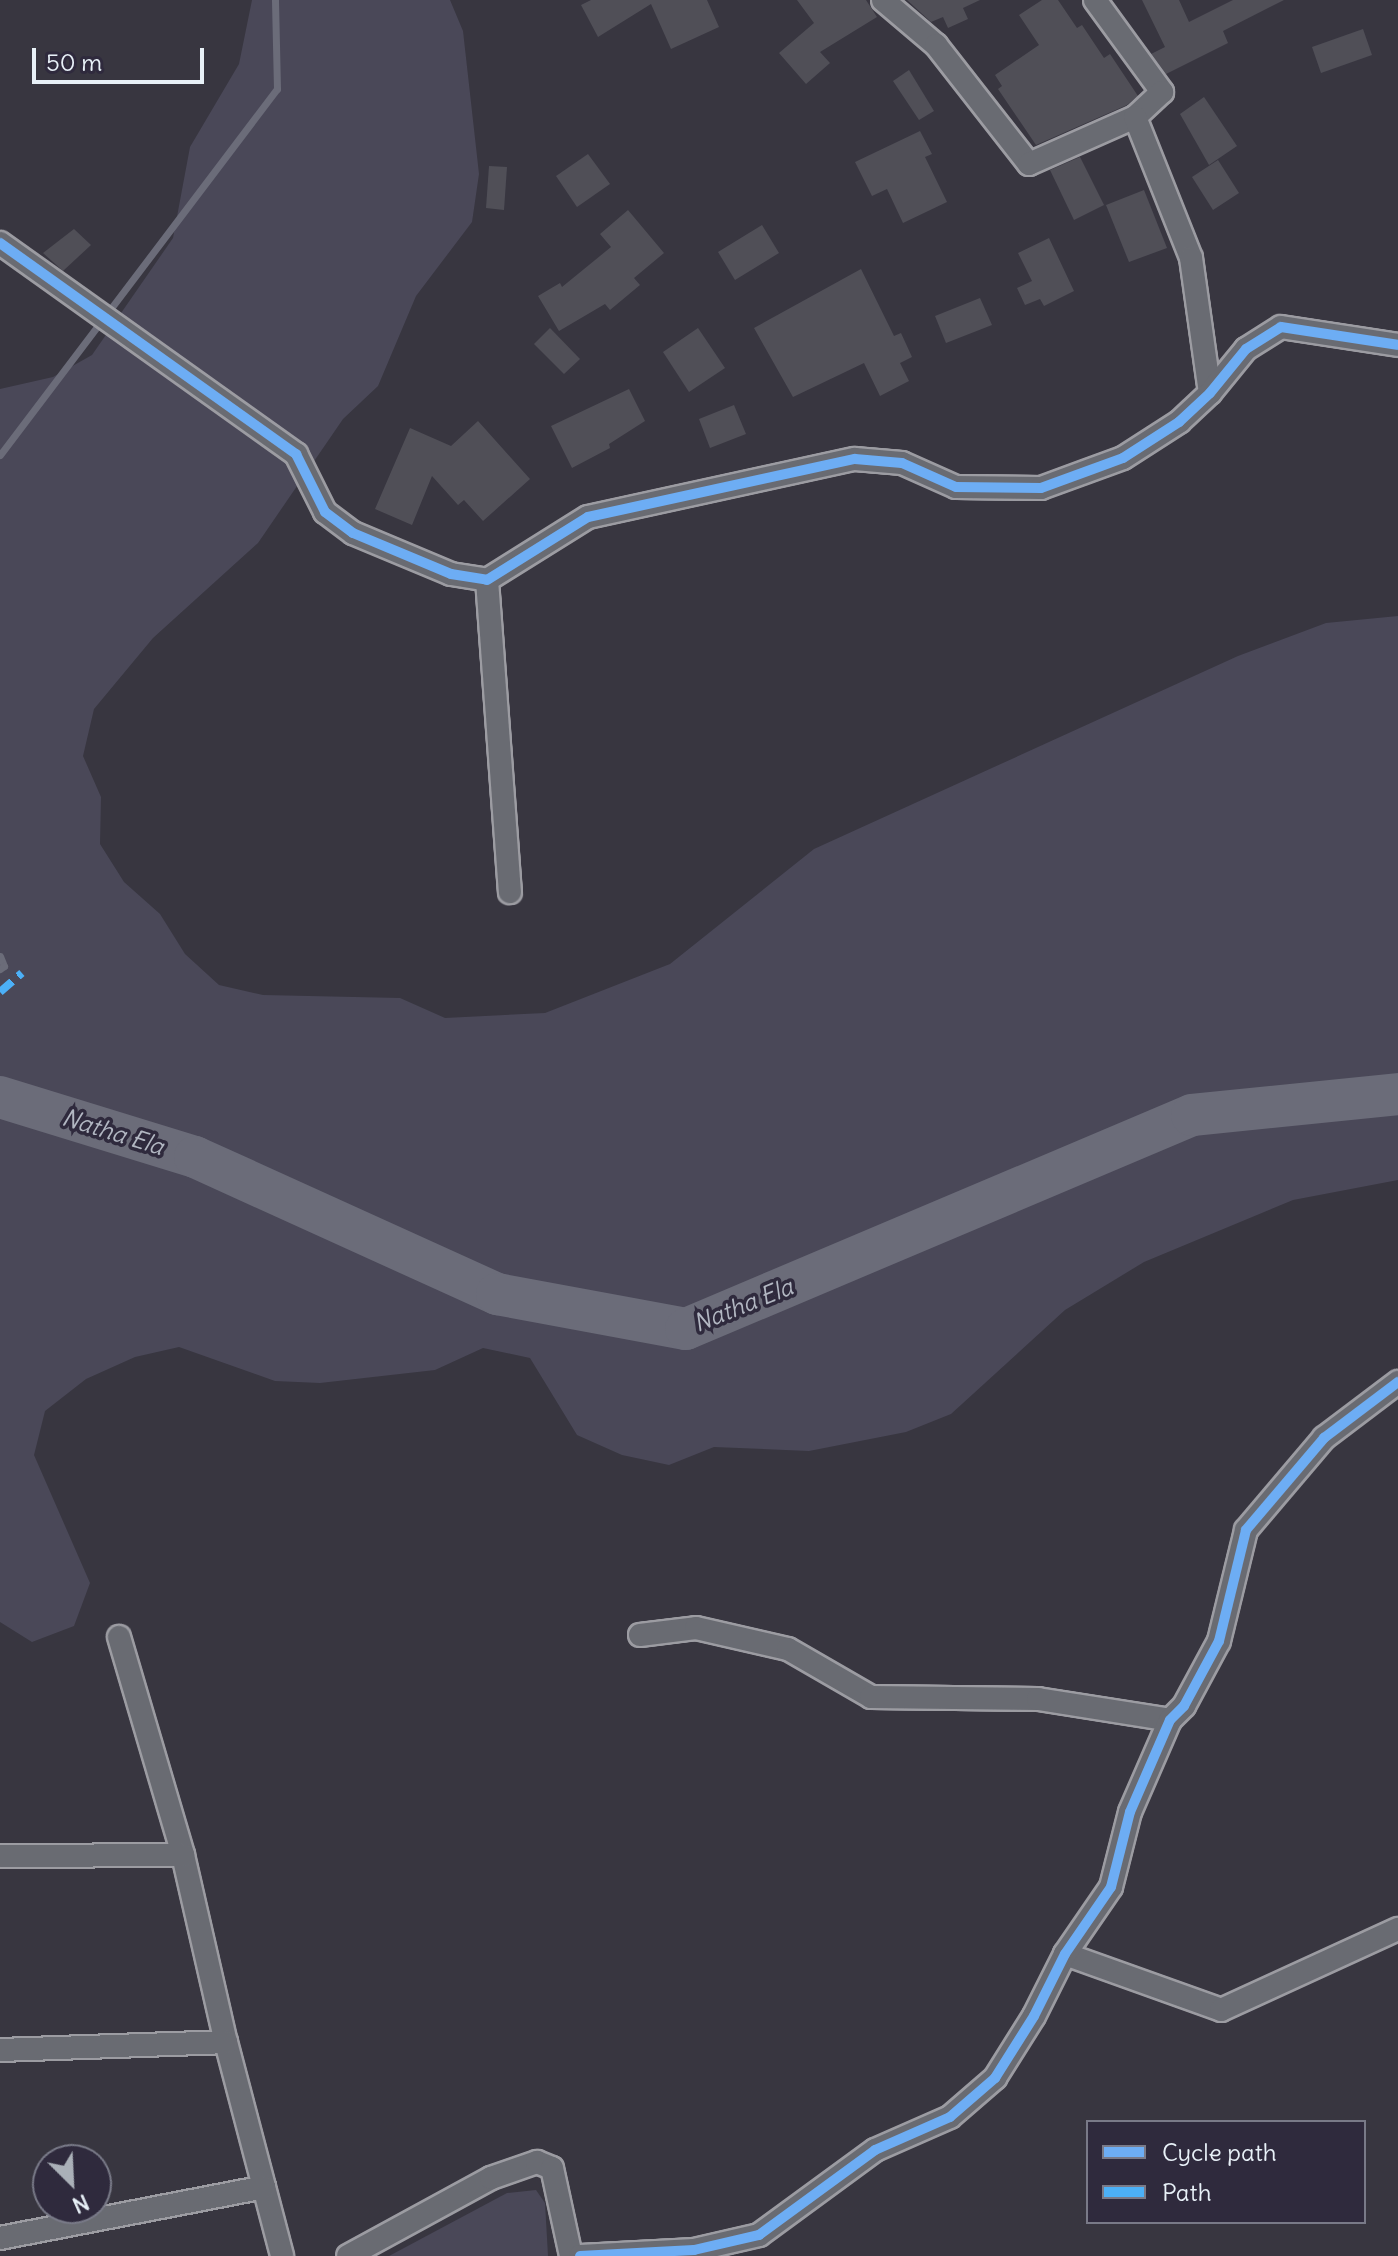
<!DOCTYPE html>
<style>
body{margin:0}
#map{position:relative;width:1398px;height:2256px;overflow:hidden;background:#383640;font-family:Delius,sans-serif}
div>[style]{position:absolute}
.green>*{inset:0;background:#4a4858}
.stream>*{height:7px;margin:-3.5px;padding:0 3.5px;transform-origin:3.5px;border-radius:3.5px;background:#6b6c79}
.river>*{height:42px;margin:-21px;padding:0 21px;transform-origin:21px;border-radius:21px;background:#6b6c79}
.building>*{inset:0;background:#504f57}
.roads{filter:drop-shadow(2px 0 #9c9ca2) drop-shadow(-2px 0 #9c9ca2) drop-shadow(0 2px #9c9ca2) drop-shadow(0 -2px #9c9ca2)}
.minor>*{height:22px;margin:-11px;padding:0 11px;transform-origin:11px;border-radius:11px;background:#696b72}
.quiet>*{height:8px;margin-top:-4px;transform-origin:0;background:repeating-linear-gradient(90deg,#4cb0f7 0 16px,transparent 0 24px)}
.cycleway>*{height:10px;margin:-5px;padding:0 5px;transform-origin:5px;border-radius:5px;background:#6dadf4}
span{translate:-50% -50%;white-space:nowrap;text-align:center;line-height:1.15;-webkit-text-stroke:7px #2f2a3d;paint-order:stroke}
.water-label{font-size:24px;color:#b2b7c2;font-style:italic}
.legend{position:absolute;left:1086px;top:2120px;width:280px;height:104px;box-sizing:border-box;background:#2f2a3d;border:2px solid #797a88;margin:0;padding:10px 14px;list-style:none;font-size:24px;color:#e8f1f8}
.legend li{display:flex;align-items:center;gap:16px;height:40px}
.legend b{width:40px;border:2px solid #797a88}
.north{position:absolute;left:32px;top:2144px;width:80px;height:80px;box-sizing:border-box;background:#2f2a3d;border:2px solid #797a88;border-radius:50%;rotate:156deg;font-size:22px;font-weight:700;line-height:32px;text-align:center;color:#e8f1f8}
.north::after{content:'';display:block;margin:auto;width:28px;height:36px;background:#aab0b8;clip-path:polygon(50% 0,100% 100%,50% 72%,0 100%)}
.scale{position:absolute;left:32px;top:48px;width:172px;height:36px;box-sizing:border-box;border:4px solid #e8f1f8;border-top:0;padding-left:10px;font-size:24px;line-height:28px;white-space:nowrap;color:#e8f1f8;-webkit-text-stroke:6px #2f2a3d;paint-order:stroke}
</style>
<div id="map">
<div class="green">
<div style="clip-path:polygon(252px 0,450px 0,463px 31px,479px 174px,472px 222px,416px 296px,378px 386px,343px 419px,258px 543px,153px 638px,94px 709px,83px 756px,101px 797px,100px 844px,124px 882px,160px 914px,185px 954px,219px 985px,263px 995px,400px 998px,445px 1018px,545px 1013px,670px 964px,814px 849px,1238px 656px,1326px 623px,1398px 616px,1398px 1180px,1293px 1200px,1144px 1262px,1065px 1310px,951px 1414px,906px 1432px,809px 1451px,714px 1447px,669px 1465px,622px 1455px,577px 1435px,530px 1358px,483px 1348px,435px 1370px,320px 1383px,275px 1381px,179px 1347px,135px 1357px,86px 1379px,45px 1411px,34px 1455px,90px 1583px,74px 1626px,32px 1642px,0 1622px,0 389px,53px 377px,92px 355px,173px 238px,190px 147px,239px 64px)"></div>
<div style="clip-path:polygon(536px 2190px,545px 2203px,548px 2256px,389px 2256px,507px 2193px)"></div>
</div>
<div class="stream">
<div style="left:0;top:455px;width:459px;rotate:-52.9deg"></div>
<div style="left:277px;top:89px;width:89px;rotate:-91.3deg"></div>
<div style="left:0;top:956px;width:11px;rotate:68deg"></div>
<div style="left:4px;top:966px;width:5px;rotate:143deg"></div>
</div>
<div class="river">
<div style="left:0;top:1097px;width:204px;rotate:17.1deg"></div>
<div style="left:195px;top:1157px;width:332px;rotate:24.4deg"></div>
<div style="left:497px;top:1294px;width:192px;rotate:10.5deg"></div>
<div style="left:686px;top:1329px;width:549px;rotate:-22.92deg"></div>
<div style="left:1192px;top:1115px;width:207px;rotate:-5.8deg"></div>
</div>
<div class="building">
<div style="clip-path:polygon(591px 0,707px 0,719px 27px,671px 49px,651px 4px,598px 37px,581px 5px)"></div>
<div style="clip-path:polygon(797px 0,866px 0,877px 17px,820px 52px,830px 63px,806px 84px,779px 53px,814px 23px)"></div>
<div style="clip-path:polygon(907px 0,980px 0,963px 8px,968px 19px,948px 28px,943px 17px,931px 22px)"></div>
<div style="clip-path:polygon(1042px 0,1058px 0,1077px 28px,1082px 25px,1104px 58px,1110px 54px,1138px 96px,1127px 105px,1036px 145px,998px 89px,1002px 86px,995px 75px,1039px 45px,1019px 15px)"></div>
<div style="clip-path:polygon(1142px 0,1179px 0,1189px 22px,1233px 0,1284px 0,1223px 31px,1228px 43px,1166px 74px,1151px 54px,1165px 47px)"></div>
<div style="clip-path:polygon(1363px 29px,1372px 55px,1321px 73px,1312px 47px)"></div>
<div style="clip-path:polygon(909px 70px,934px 111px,919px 120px,893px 81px)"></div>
<div style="clip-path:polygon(1204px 97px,1237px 146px,1209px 165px,1180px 114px)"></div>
<div style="clip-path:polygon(920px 131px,932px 154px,925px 157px,947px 202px,903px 223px,887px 189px,872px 196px,855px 162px)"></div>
<div style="clip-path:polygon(588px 154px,610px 184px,577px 207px,556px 176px)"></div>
<div style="clip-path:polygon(1080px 157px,1104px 205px,1074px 220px,1050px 170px)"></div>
<div style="clip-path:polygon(1218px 160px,1239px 193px,1213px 210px,1192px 177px)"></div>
<div style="clip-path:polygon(489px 166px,507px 167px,504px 210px,486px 208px)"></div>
<div style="clip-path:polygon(1144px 190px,1167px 248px,1129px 262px,1106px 205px)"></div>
<div style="clip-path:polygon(628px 210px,664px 253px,634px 278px,640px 285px,610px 310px,605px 304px,559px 331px,538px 296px,560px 283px,562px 287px,611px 247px,600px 234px)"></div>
<div style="clip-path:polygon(762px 225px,779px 253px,735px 280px,718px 252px)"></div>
<div style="clip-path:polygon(74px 229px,91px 245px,63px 271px,43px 253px)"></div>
<div style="clip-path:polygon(1049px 238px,1074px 291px,1044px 306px,1040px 299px,1025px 305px,1017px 288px,1032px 281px,1018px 253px)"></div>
<div style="clip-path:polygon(861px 269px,894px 336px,901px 333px,912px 357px,900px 363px,909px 381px,880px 396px,864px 363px,793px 397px,754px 328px)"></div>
<div style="clip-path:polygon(980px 298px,992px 325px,946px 343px,935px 316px)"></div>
<div style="clip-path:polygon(550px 328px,580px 359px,564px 374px,534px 344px)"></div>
<div style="clip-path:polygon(698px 328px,725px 368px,689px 392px,663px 352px)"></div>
<div style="clip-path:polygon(629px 389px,645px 421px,609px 444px,610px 448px,572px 468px,551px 426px)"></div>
<div style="clip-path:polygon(734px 405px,746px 434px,710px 448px,699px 419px)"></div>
<div style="clip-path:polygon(478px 421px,530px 479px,483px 521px,464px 500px,458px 505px,432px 476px,412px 525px,375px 509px,410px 428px,451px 446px)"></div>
</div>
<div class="roads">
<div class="minor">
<div style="left:883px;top:0;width:70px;rotate:40.3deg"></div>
<div style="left:936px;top:45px;width:151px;rotate:52deg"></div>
<div style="left:1029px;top:164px;width:116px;rotate:-23.9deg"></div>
<div style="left:1095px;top:0;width:114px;rotate:53.9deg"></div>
<div style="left:1162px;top:92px;width:37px;rotate:137deg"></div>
<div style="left:1135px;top:117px;width:152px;rotate:68.3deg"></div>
<div style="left:1191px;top:258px;width:136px;rotate:82deg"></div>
<div style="left:0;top:243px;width:364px;rotate:35.5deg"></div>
<div style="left:296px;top:454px;width:65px;rotate:63.4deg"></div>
<div style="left:325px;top:512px;width:35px;rotate:37deg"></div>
<div style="left:353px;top:533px;width:106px;rotate:22.7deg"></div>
<div style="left:451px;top:574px;width:36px;rotate:9deg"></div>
<div style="left:487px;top:580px;width:119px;rotate:-32deg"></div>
<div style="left:588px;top:517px;width:273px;rotate:-12.3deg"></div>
<div style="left:855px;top:459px;width:47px;rotate:4.9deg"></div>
<div style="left:902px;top:463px;width:59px;rotate:24deg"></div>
<div style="left:956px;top:487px;width:85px;rotate:0.7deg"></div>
<div style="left:1041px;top:488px;width:87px;rotate:-20.1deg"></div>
<div style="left:1123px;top:458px;width:67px;rotate:-32.7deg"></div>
<div style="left:1179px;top:422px;width:42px;rotate:-43.1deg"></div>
<div style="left:1210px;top:393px;width:57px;rotate:-50.7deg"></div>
<div style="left:1246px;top:349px;width:41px;rotate:-32.2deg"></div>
<div style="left:1281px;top:327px;width:118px;rotate:8.7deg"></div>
<div style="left:487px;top:580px;width:313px;rotate:85.8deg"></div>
<div style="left:640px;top:1635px;width:56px;rotate:-7.1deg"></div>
<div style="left:696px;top:1628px;width:94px;rotate:12.9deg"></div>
<div style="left:788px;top:1649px;width:96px;rotate:30deg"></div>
<div style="left:871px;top:1697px;width:167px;rotate:0.7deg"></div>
<div style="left:1038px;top:1699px;width:134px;rotate:9deg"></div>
<div style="left:119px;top:1637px;width:227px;rotate:73.6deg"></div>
<div style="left:183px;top:1855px;width:192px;rotate:77.1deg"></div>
<div style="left:226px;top:2042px;width:221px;rotate:75.3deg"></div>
<div style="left:0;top:1856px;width:183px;rotate:-0.3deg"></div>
<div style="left:1065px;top:1954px;width:166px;rotate:19.7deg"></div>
<div style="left:1221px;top:2010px;width:195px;rotate:-24.6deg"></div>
<div style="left:0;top:2050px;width:226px;rotate:-2deg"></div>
<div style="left:0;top:2238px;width:269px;rotate:-10.9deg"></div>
<div style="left:348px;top:2256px;width:163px;rotate:-28.6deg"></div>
<div style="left:491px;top:2178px;width:49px;rotate:-19.2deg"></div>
<div style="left:537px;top:2162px;width:16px;rotate:22deg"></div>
<div style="left:552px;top:2168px;width:90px;rotate:77.8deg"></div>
<div style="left:580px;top:2256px;width:114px;rotate:-3deg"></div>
<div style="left:694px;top:2250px;width:67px;rotate:-13deg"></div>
<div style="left:759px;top:2235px;width:144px;rotate:-36.2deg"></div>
<div style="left:875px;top:2150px;width:82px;rotate:-23.7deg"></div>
<div style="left:950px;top:2117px;width:60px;rotate:-40.9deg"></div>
<div style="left:995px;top:2078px;width:73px;rotate:-57.8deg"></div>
<div style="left:1034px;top:2016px;width:69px;rotate:-63.4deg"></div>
<div style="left:1065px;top:1954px;width:81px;rotate:-55.5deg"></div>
<div style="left:1111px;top:1887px;width:77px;rotate:-75.8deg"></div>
<div style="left:1130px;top:1812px;width:100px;rotate:-66.5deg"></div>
<div style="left:1170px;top:1720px;width:20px;rotate:-45deg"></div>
<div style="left:1184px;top:1706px;width:74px;rotate:-61.7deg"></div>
<div style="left:1219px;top:1641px;width:114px;rotate:-76.3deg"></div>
<div style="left:1246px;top:1530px;width:121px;rotate:-49.7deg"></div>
<div style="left:1324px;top:1438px;width:93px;rotate:-37.1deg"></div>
</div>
</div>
<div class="quiet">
<div style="left:0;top:992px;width:29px;rotate:-41deg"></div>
</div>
<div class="cycleway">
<div style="left:0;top:243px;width:364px;rotate:35.5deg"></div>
<div style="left:296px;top:454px;width:65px;rotate:63.4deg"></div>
<div style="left:325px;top:512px;width:35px;rotate:37deg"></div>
<div style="left:353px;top:533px;width:106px;rotate:22.7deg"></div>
<div style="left:451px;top:574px;width:36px;rotate:9deg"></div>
<div style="left:487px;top:580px;width:119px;rotate:-32deg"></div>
<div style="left:588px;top:517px;width:273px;rotate:-12.3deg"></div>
<div style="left:855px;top:459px;width:47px;rotate:4.9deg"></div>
<div style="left:902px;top:463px;width:59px;rotate:24deg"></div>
<div style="left:956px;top:487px;width:85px;rotate:0.7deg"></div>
<div style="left:1041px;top:488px;width:87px;rotate:-20.1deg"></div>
<div style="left:1123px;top:458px;width:67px;rotate:-32.7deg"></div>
<div style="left:1179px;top:422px;width:42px;rotate:-43.1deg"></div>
<div style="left:1210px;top:393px;width:57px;rotate:-50.7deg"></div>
<div style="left:1246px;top:349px;width:41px;rotate:-32.2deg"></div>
<div style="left:1281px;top:327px;width:118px;rotate:8.7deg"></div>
<div style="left:580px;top:2256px;width:114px;rotate:-3deg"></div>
<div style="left:694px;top:2250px;width:67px;rotate:-13deg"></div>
<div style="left:759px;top:2235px;width:144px;rotate:-36.2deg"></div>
<div style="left:875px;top:2150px;width:82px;rotate:-23.7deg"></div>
<div style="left:950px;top:2117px;width:60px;rotate:-40.9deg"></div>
<div style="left:995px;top:2078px;width:73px;rotate:-57.8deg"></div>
<div style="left:1034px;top:2016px;width:69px;rotate:-63.4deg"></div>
<div style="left:1065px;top:1954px;width:81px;rotate:-55.5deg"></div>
<div style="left:1111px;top:1887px;width:77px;rotate:-75.8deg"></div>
<div style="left:1130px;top:1812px;width:100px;rotate:-66.5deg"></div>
<div style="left:1170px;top:1720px;width:20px;rotate:-45deg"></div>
<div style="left:1184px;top:1706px;width:74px;rotate:-61.7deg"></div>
<div style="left:1219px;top:1641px;width:114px;rotate:-76.3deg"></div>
<div style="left:1246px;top:1530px;width:121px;rotate:-49.7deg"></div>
<div style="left:1324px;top:1438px;width:93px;rotate:-37.1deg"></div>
</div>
<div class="water-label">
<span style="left:113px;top:1132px;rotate:17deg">Natha Ela</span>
<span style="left:743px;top:1305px;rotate:-22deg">Natha Ela</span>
</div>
<ul class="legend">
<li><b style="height:10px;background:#6dadf4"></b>Cycle path</li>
<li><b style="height:10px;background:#4cb0f7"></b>Path</li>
</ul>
<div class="north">N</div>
<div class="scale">50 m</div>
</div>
